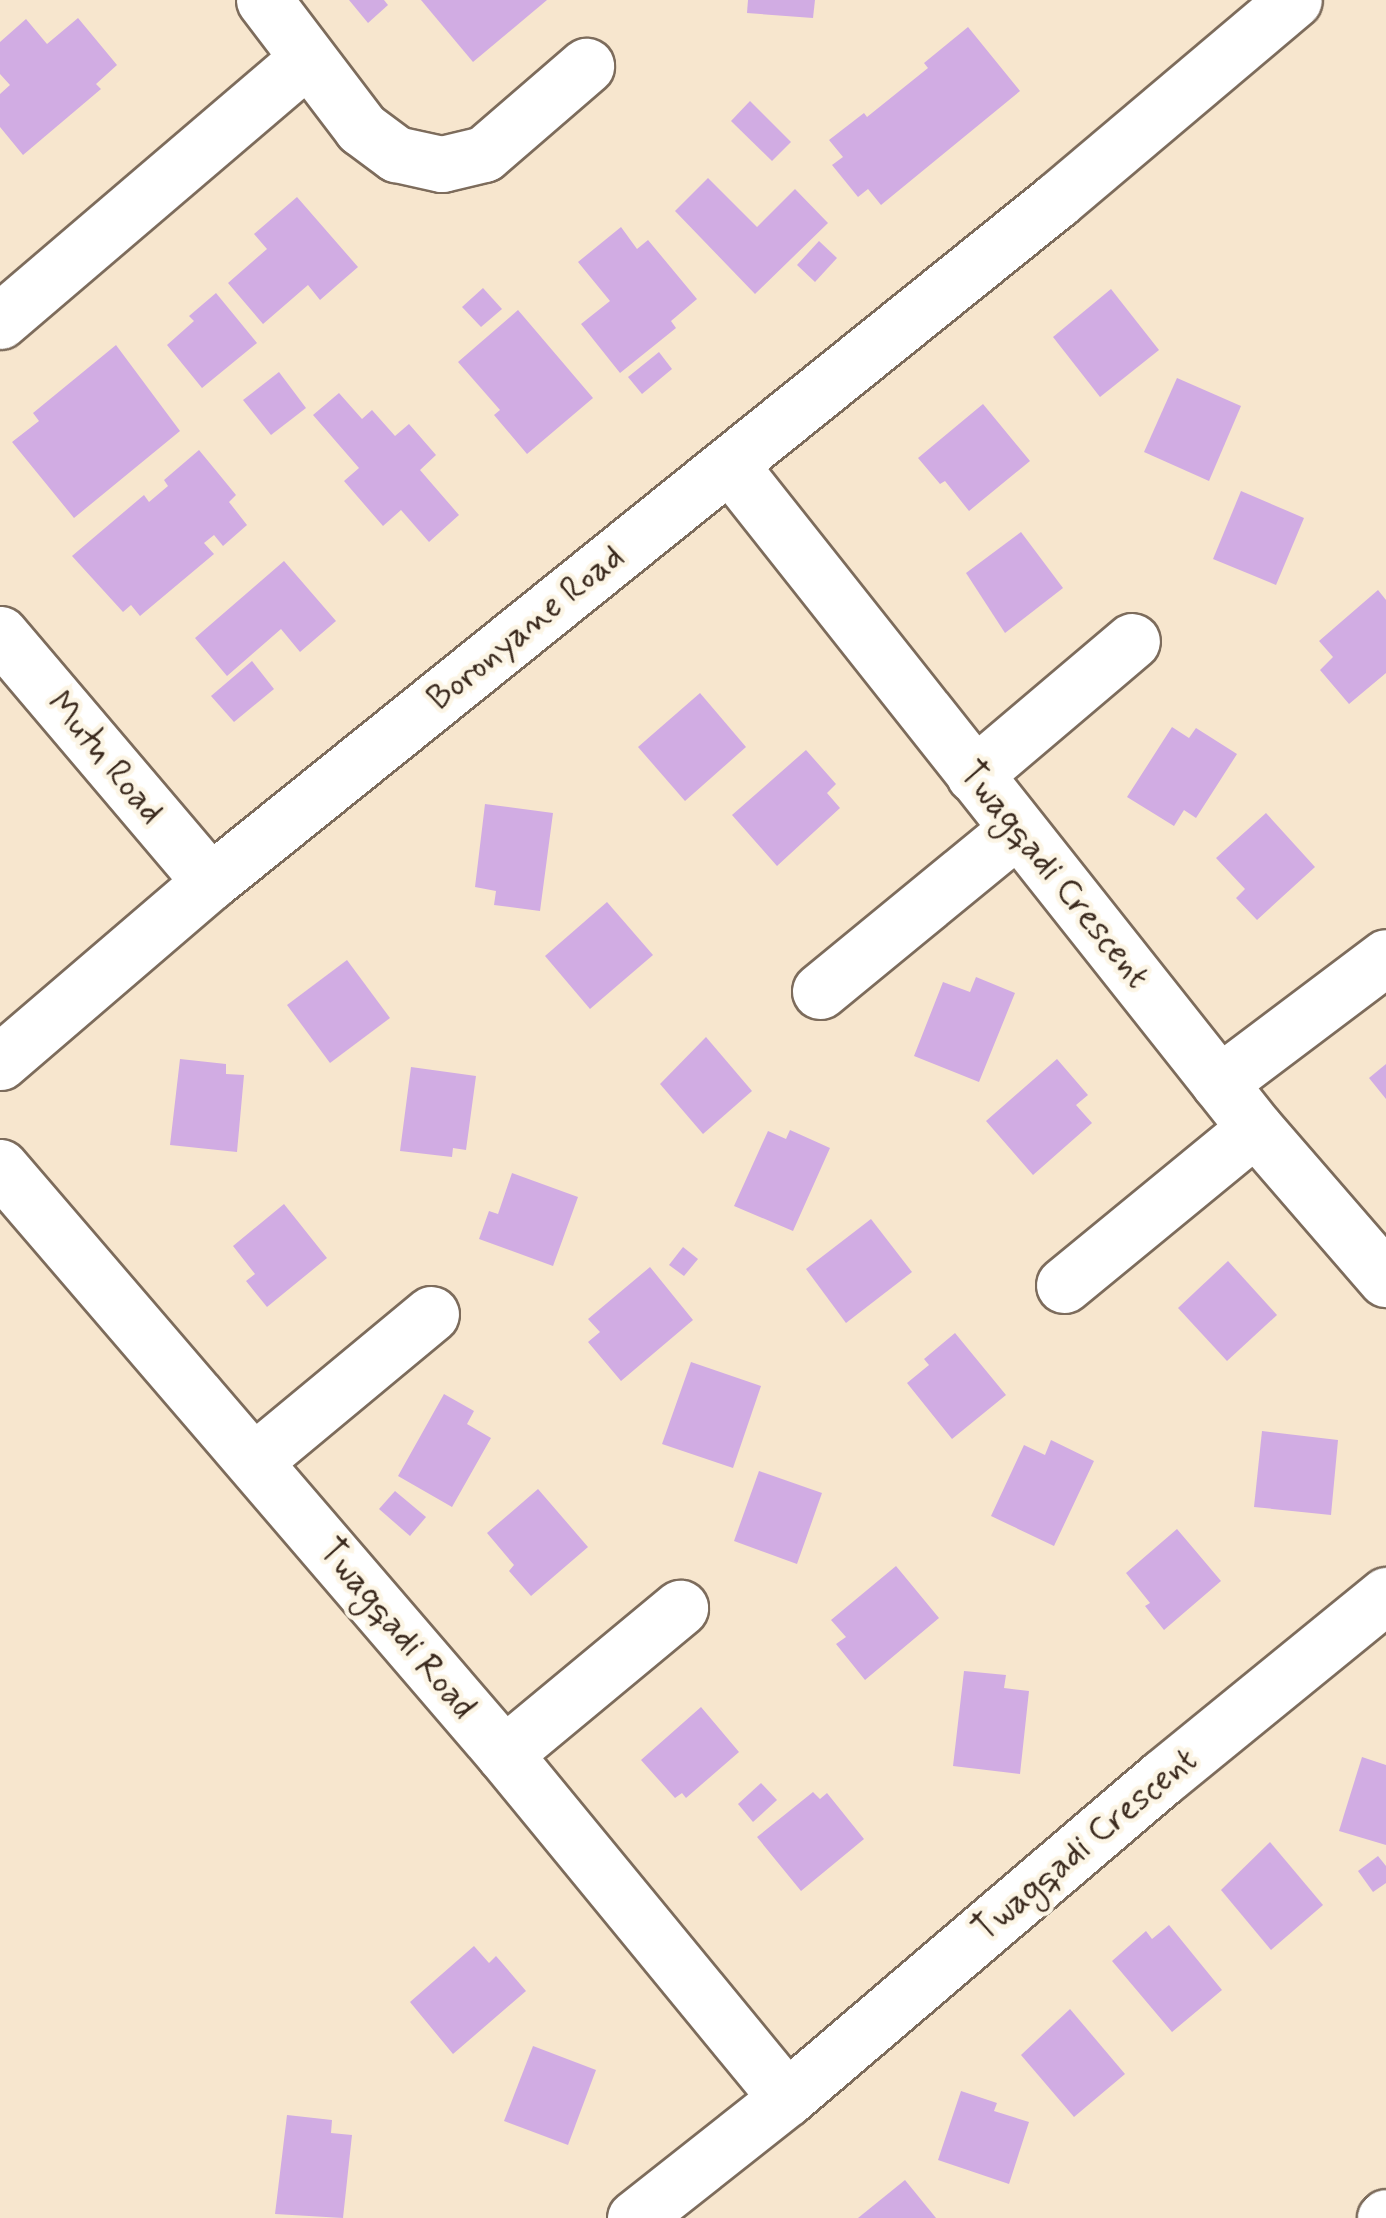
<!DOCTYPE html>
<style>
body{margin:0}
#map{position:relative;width:1386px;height:2218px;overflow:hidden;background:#f7e6ce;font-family:Mynerve,sans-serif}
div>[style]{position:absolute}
.building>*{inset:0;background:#d1ace3}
.roads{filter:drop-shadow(2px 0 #7d6c5c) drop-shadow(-2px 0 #7d6c5c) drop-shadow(0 2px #7d6c5c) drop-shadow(0 -2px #7d6c5c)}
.minor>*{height:55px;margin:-27.5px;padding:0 27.5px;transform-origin:27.5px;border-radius:27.5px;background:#fff}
.tertiary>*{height:55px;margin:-27.5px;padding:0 27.5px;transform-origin:27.5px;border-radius:27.5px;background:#fff}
span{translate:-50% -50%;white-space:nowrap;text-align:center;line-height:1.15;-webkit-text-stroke:9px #fcf5e5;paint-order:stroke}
.street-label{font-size:35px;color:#3b2a1e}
</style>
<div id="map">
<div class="building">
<div style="clip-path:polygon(349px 0,384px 0,388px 5px,368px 23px)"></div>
<div style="clip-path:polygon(421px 0,547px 0,473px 62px)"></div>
<div style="clip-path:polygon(748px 0,815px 0,813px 18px,747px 13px)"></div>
<div style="clip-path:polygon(78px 18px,117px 65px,96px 84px,101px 89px,23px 155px,0 127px,0 94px,10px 85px,0 74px,0 42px,26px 19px,47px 44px)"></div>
<div style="clip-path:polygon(968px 27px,1020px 91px,881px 205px,868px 189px,858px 197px,832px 165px,843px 157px,829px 140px,864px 113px,867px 117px,928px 68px,924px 63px)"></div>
<div style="clip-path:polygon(750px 101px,791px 142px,772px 161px,731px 121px)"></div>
<div style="clip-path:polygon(708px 178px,757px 227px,795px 189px,828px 223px,755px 294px,675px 211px)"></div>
<div style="clip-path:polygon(297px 197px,358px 267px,320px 300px,308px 285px,263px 324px,228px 283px,267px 249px,254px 234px)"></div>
<div style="clip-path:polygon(621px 227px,637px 249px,648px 240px,697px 299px,671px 321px,676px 328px,620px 373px,581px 324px,610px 301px,578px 262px)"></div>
<div style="clip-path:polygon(819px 241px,837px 258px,815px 282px,797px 265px)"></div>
<div style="clip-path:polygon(483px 288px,502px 309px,481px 327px,462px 307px)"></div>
<div style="clip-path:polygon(1111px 289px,1159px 350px,1100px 397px,1053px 337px)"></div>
<div style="clip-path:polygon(216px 293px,257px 343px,202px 388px,167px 345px,194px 321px,189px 316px)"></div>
<div style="clip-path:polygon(518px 310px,593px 398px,527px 454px,494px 415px,500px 410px,458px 362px)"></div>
<div style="clip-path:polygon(116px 345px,180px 431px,74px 518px,12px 442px,39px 421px,33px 413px)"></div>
<div style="clip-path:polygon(659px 352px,672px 369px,642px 394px,628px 377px)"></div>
<div style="clip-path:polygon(279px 372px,306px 408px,271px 435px,243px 400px)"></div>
<div style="clip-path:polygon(1177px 378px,1241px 406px,1209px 481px,1144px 452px)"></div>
<div style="clip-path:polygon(339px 393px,362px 419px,372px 410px,395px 436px,409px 424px,436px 455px,420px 470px,459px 515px,429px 542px,401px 510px,383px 526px,344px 481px,359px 468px,313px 415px)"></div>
<div style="clip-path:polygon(983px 404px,1030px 461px,969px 511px,945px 481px,940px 484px,918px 458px)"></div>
<div style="clip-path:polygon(199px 450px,236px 495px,229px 502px,247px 525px,223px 546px,214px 535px,204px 543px,214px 554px,140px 616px,131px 605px,123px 612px,72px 556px,144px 495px,149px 502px,168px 486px,164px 480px)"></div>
<div style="clip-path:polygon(1241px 491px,1304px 518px,1276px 585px,1213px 559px)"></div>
<div style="clip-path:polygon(1021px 532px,1063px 588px,1005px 633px,966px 573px)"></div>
<div style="clip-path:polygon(284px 561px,336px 621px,300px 652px,281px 629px,227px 676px,195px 638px)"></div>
<div style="clip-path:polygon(1378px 590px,1386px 600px,1386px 673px,1349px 704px,1320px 670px,1333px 657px,1319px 641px)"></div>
<div style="clip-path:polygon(252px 661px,274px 689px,234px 722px,211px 696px)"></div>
<div style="clip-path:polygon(700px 693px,746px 747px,685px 801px,638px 747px)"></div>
<div style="clip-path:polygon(1172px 727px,1189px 738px,1196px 728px,1237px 754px,1196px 818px,1184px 810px,1174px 826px,1127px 797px)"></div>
<div style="clip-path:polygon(806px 750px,836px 784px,827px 793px,840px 808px,777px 866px,732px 815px)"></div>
<div style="clip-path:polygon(485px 804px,553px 813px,540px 911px,494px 905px,496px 891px,475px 887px)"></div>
<div style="clip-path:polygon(1266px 813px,1315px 867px,1257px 920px,1236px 898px,1245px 889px,1216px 858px)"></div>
<div style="clip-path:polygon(607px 902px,653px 955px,590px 1009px,545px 956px)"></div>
<div style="clip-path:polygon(347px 960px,390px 1018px,330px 1063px,287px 1005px)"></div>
<div style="clip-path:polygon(976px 977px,1015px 993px,979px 1082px,914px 1056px,943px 982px,970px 992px)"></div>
<div style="clip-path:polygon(706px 1037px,752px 1091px,703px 1134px,660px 1084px)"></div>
<div style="clip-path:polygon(180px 1059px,226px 1064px,226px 1074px,244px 1075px,237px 1152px,170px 1145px)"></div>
<div style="clip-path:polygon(1057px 1059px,1088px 1095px,1076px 1105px,1092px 1123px,1033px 1175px,986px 1121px)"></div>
<div style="clip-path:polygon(1386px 1064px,1386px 1099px,1369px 1078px)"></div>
<div style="clip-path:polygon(411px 1067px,476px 1076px,466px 1150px,453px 1148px,452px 1157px,400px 1151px)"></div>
<div style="clip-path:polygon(790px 1130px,830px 1148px,793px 1231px,734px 1206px,768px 1131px,786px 1139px)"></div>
<div style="clip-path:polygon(512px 1173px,578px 1197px,553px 1266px,479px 1239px,489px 1211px,498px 1214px)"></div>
<div style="clip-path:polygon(284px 1204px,327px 1258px,267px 1307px,246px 1281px,255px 1274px,233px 1246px)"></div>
<div style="clip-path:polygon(871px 1219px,912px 1272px,846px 1323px,806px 1269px)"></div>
<div style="clip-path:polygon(683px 1247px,698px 1259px,684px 1276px,669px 1265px)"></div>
<div style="clip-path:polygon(1228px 1261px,1277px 1315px,1227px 1361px,1178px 1308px)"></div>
<div style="clip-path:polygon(650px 1267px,693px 1320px,621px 1381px,588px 1342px,600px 1332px,588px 1319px)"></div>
<div style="clip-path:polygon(955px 1333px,1006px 1395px,952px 1439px,907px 1383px,929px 1365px,924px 1359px)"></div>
<div style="clip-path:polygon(691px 1362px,761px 1386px,733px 1468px,662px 1444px)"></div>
<div style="clip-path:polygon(444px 1394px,474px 1411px,467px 1424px,491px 1438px,452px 1507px,398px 1476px)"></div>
<div style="clip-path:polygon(1262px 1431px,1338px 1440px,1331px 1515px,1254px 1507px)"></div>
<div style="clip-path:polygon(1051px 1440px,1094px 1461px,1054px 1546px,991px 1516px,1024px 1445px,1045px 1455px)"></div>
<div style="clip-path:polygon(759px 1471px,822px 1493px,797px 1564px,734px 1541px)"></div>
<div style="clip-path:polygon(538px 1489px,588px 1547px,531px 1596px,509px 1571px,514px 1565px,487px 1533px)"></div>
<div style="clip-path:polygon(395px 1491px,426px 1517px,410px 1536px,379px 1509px)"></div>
<div style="clip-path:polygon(1177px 1529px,1221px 1581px,1164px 1630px,1145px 1606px,1150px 1603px,1126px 1573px)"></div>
<div style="clip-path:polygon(896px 1566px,939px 1618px,865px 1680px,836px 1644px,846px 1637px,831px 1620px)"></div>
<div style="clip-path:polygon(964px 1671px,1006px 1675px,1004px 1688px,1029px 1691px,1020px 1774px,953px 1766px)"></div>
<div style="clip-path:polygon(701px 1707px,739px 1752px,686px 1798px,682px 1793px,675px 1798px,641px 1760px)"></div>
<div style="clip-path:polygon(1362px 1757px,1386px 1765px,1386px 1845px,1339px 1831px)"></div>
<div style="clip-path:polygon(761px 1783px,777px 1800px,753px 1822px,738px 1804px)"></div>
<div style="clip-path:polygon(813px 1792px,820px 1799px,827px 1793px,864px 1839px,801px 1891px,757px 1837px)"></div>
<div style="clip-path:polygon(1270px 1842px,1323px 1905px,1271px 1950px,1221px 1890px)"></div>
<div style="clip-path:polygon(1378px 1856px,1386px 1866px,1386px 1883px,1373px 1892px,1358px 1871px)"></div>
<div style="clip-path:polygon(1169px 1925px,1222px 1990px,1172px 2032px,1112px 1961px,1146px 1931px,1152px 1939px)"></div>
<div style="clip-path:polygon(474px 1946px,489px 1963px,496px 1956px,526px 1991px,453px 2054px,410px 2002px)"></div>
<div style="clip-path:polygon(1070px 2009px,1125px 2074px,1074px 2117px,1021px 2055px)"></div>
<div style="clip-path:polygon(533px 2046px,596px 2070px,568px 2145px,504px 2121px)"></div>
<div style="clip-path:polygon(961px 2091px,997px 2103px,994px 2111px,1029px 2122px,1009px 2184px,938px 2160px)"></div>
<div style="clip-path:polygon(287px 2115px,332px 2120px,331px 2133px,352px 2135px,343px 2218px,275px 2214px)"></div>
<div style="clip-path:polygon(905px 2180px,936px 2218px,858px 2218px)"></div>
</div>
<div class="roads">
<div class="minor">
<div style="left:264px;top:0;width:161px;rotate:52.8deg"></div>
<div style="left:361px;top:128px;width:44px;rotate:36.6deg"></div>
<div style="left:396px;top:154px;width:47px;rotate:12.3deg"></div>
<div style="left:442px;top:164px;width:43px;rotate:-13.4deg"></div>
<div style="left:484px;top:154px;width:135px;rotate:-40.8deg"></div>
<div style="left:0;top:321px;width:404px;rotate:-40.5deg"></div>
<div style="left:730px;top:465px;width:846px;rotate:51.63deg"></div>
<div style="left:1255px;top:1128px;width:200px;rotate:49.1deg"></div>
<div style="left:0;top:634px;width:325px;rotate:49.7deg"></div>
<div style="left:974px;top:775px;width:207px;rotate:-40.3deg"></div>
<div style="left:820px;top:991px;width:255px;rotate:-39.4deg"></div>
<div style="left:0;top:1062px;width:277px;rotate:-40.6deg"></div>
<div style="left:210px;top:882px;width:1087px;rotate:-38.84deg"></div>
<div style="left:1057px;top:200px;width:310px;rotate:-40.2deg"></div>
<div style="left:1219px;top:1083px;width:209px;rotate:-37deg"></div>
<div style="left:0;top:1167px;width:774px;rotate:49.35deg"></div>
<div style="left:504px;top:1754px;width:445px;rotate:50.6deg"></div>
<div style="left:1064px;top:1285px;width:247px;rotate:-39.4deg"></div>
<div style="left:254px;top:1461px;width:230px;rotate:-39.7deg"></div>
<div style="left:504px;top:1754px;width:229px;rotate:-39.7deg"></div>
<div style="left:635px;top:2218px;width:194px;rotate:-38.3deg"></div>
<div style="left:787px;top:2098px;width:494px;rotate:-40.5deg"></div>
<div style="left:1163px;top:1777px;width:288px;rotate:-39.2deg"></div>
</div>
<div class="tertiary">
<div style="left:1385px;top:2218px;width:1px;rotate:-45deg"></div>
</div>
</div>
<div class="street-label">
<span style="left:526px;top:628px;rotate:-39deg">Boronyane Road</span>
<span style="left:105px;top:758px;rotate:50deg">Mutu Road</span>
<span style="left:1054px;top:875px;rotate:51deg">Twagqadi Crescent</span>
<span style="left:397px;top:1629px;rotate:50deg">Twagqadi Road</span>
<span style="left:1085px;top:1845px;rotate:-40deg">Twagqadi Crescent</span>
</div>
</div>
